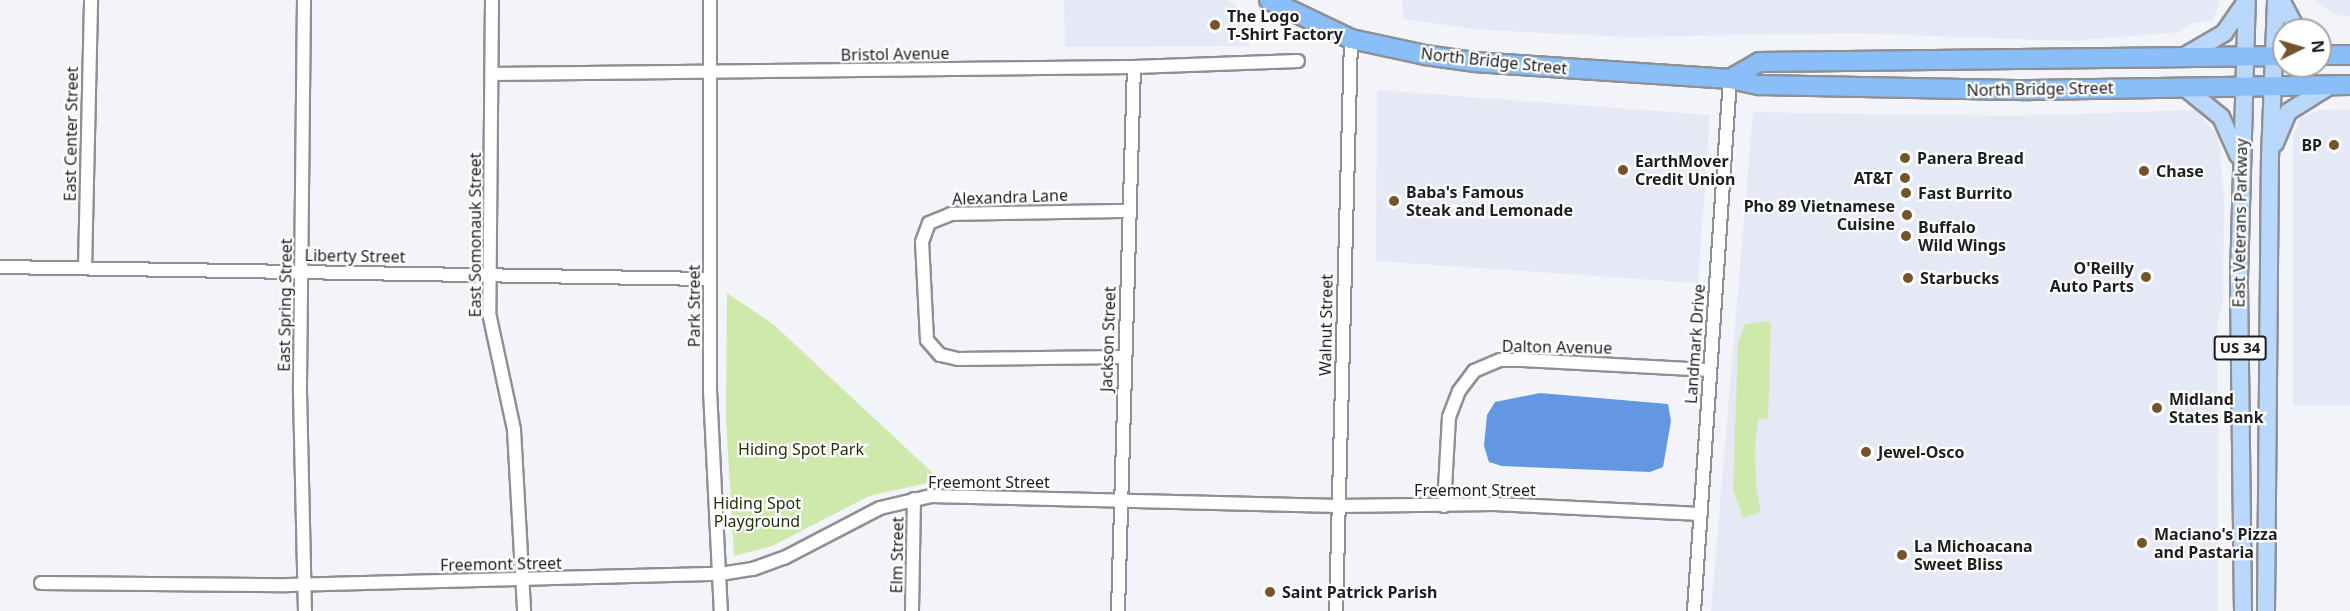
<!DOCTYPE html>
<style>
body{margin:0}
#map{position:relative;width:2350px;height:611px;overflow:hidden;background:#f3f4f9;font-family:"Noto Sans",sans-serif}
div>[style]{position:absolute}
.built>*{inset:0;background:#e5e8f5}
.green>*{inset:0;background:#cfe9ad}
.water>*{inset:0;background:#6397e1}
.roads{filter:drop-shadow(2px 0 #8f9095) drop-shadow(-2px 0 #8f9095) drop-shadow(0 2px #8f9095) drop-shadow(0 -2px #8f9095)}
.minor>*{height:12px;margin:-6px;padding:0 6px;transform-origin:6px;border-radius:6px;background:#fff}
.major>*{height:16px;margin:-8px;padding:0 8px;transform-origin:8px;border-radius:8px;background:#b9d8fb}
.highway>*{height:18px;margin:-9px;padding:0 9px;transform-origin:9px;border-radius:9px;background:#8abef8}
.dots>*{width:16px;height:16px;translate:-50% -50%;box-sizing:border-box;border:3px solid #fff;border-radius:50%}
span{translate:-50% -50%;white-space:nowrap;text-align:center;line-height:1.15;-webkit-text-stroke:4.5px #fff;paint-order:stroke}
.shield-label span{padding:2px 4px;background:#fff;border:2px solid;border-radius:4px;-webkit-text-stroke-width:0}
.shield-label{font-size:15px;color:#1e1e20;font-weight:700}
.poi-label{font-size:16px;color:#1e1e20;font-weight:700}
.left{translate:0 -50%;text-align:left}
.right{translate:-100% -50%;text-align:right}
.street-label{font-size:16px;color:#1e1e20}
.park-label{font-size:16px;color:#24320c}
.north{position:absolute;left:2272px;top:18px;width:60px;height:60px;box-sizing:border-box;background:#fff;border:2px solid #a5a5a6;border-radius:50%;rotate:85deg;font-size:16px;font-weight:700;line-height:24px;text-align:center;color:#1e1e20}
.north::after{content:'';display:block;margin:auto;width:21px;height:27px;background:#75542b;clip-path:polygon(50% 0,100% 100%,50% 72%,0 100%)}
</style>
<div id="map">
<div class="built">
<div style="clip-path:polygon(1064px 0,1228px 0,1250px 15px,1249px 46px,1065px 47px)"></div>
<div style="clip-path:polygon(1402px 0,2220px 0,2213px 20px,2193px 23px,2180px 32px,2070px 41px,1856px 33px,1630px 37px,1482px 30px,1403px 19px)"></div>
<div style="clip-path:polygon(2314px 0,2350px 0,2350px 16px,2335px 15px)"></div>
<div style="clip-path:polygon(1377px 90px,1710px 115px,1698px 283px,1376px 261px)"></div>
<div style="clip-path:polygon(2350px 109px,2350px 406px,2293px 406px,2293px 137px,2300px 118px,2320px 110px)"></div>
<div style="clip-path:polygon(2196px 110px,2219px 138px,2224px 198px,2223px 304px,2217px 323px,2218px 611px,1711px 611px,1753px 112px,2012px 116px)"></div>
</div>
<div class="green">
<div style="clip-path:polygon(727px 293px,773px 324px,936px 476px,932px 482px,869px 496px,772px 546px,734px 556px,726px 418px)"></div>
<div style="clip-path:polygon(1768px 321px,1771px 324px,1768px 420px,1758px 418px,1755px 448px,1756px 488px,1761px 512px,1743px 518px,1733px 489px,1738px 343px,1745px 324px)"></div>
</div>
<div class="water">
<div style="clip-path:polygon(1540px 393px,1668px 404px,1671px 421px,1663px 467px,1650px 472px,1502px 466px,1489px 462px,1484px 446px,1487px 415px,1495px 402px)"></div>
</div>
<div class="roads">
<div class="minor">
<div style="left:304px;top:0;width:392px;rotate:90.6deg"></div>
<div style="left:300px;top:392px;width:219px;rotate:88.7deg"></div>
<div style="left:492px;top:0;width:313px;rotate:90.5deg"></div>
<div style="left:489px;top:313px;width:120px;rotate:77.9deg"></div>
<div style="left:514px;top:430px;width:181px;rotate:86.8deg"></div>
<div style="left:710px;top:0;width:390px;rotate:90deg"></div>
<div style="left:710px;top:390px;width:221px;rotate:87.2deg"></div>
<div style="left:492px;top:74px;width:642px;rotate:-0.62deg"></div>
<div style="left:1134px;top:67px;width:164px;rotate:-2.1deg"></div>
<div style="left:0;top:267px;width:710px;rotate:0.97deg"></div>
<div style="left:85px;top:268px;width:268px;rotate:-88.7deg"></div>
<div style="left:1124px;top:357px;width:166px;rotate:179.3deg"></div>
<div style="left:958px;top:359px;width:18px;rotate:-167deg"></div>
<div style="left:940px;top:355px;width:20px;rotate:-131deg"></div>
<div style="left:927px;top:340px;width:98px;rotate:-92.9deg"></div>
<div style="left:922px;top:242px;width:20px;rotate:-70deg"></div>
<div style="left:929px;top:223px;width:24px;rotate:-22deg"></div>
<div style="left:951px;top:214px;width:178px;rotate:-1deg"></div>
<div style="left:1444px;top:506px;width:89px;rotate:-86.8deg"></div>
<div style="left:1449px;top:417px;width:28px;rotate:-69deg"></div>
<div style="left:1459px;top:391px;width:25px;rotate:-53deg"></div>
<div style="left:1474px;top:371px;width:28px;rotate:-23deg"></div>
<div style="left:1500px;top:360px;width:24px"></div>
<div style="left:1524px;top:360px;width:186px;rotate:3.1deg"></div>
<div style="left:41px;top:583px;width:247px;rotate:0.5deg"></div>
<div style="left:288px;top:585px;width:432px;rotate:-1.5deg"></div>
<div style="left:720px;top:574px;width:33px;rotate:-9deg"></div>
<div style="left:753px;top:569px;width:33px;rotate:-20deg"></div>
<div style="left:784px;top:558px;width:108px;rotate:-27.5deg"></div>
<div style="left:880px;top:508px;width:52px;rotate:-13.2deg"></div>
<div style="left:931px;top:496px;width:407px;rotate:1.4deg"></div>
<div style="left:1338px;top:506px;width:156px;rotate:-0.7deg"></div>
<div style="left:1494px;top:504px;width:207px;rotate:2.8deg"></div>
<div style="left:912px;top:611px;width:112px;rotate:-89deg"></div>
<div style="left:1118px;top:611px;width:544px;rotate:-88.32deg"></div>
<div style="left:1336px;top:611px;width:572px;rotate:-88.5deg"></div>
<div style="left:1694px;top:611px;width:533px;rotate:-86.13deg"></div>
</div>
<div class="major">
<div style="left:2281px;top:0;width:34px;rotate:62deg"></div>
<div style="left:2183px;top:57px;width:48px;rotate:-30.3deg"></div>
<div style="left:2224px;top:33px;width:39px;rotate:-55deg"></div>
<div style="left:2184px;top:87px;width:48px;rotate:39deg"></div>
<div style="left:2221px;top:117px;width:42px;rotate:65.9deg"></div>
<div style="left:2275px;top:143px;width:34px;rotate:-67deg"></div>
<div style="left:2288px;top:112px;width:51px;rotate:-32.1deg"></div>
<div style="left:2243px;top:611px;width:332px;rotate:-90.7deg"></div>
<div style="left:2239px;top:279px;width:279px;rotate:-88.4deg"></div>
<div style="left:2266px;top:611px;width:453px;rotate:-89.5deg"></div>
<div style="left:2270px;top:158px;width:158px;rotate:-87.8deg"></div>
</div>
<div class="highway">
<div style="left:1269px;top:0;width:91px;rotate:25.4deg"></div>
<div style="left:1351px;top:39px;width:76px;rotate:12.2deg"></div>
<div style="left:1425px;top:55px;width:49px;rotate:8.1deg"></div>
<div style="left:1474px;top:62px;width:257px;rotate:3.8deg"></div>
<div style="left:1730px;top:79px;width:30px;rotate:12deg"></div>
<div style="left:1759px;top:85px;width:271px;rotate:1.1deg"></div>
<div style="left:2030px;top:90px;width:320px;rotate:-0.9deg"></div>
<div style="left:2320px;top:55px;width:30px"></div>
<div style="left:1730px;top:79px;width:34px;rotate:-30deg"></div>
<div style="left:1760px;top:62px;width:524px;rotate:-0.66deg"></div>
</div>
</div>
<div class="dots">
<div style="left:1215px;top:25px;background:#75542b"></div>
<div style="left:2334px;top:145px;background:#75542b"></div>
<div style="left:1905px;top:158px;background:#75542b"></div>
<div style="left:1623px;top:170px;background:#75542b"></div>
<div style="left:2144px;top:171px;background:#75542b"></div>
<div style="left:1905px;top:178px;background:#75542b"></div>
<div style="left:1906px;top:193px;background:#75542b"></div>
<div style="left:1394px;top:201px;background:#75542b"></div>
<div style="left:1907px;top:215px;background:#75542b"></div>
<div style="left:1906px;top:236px;background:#75542b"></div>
<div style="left:2146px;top:277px;background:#75542b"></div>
<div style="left:1908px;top:278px;background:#75542b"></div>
<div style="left:2157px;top:408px;background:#75542b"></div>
<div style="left:1866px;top:452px;background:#75542b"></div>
<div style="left:2142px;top:543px;background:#75542b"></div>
<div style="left:1902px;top:555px;background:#75542b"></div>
<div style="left:1270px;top:592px;background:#75542b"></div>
</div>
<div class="shield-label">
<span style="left:2240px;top:348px">US 34</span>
</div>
<div class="poi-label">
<span class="left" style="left:1227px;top:25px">The Logo<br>T-Shirt Factory</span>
<span class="right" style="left:2322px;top:145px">BP</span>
<span class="left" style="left:1917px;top:158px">Panera Bread</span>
<span class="left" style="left:1635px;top:170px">EarthMover<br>Credit Union</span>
<span class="left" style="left:2156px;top:171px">Chase</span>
<span class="right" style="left:1893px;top:178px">AT&amp;T</span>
<span class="left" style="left:1406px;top:201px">Baba's Famous<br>Steak and Lemonade</span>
<span class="left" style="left:1918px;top:193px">Fast Burrito</span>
<span class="right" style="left:1895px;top:215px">Pho 89 Vietnamese<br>Cuisine</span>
<span class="left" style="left:1918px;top:236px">Buffalo<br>Wild Wings</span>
<span class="right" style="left:2134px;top:277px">O'Reilly<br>Auto Parts</span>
<span class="left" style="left:1920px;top:278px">Starbucks</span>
<span class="left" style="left:2169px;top:408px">Midland<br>States Bank</span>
<span class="left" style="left:1878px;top:452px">Jewel-Osco</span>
<span class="left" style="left:2154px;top:543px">Maciano's Pizza<br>and Pastaria</span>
<span class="left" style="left:1914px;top:555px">La Michoacana<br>Sweet Bliss</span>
<span class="left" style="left:1282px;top:592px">Saint Patrick Parish</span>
</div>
<div class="street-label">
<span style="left:895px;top:54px;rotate:-1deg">Bristol Avenue</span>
<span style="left:1494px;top:61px;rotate:6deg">North Bridge Street</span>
<span style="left:2040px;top:89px;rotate:-1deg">North Bridge Street</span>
<span style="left:71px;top:134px;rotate:-89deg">East Center Street</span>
<span style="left:1010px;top:197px;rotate:-2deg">Alexandra Lane</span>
<span style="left:2240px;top:223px;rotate:-89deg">East Veterans Parkway</span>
<span style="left:475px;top:235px;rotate:-90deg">East Somonauk Street</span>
<span style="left:355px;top:256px;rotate:1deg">Liberty Street</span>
<span style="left:285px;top:305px;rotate:-89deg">East Spring Street</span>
<span style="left:694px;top:306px;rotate:-90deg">Park Street</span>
<span style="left:1326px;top:325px;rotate:-89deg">Walnut Street</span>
<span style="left:1108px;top:339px;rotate:-88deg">Jackson Street</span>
<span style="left:1695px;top:344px;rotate:-86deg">Landmark Drive</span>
<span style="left:1557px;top:347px;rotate:1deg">Dalton Avenue</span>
<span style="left:989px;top:482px">Freemont Street</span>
<span style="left:1475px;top:490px">Freemont Street</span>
<span style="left:897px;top:555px;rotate:-89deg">Elm Street</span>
<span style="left:501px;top:564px;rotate:-1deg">Freemont Street</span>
</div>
<div class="park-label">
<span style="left:801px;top:449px">Hiding Spot Park</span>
<span style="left:757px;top:512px">Hiding Spot<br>Playground</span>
</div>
<div class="north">N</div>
</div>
